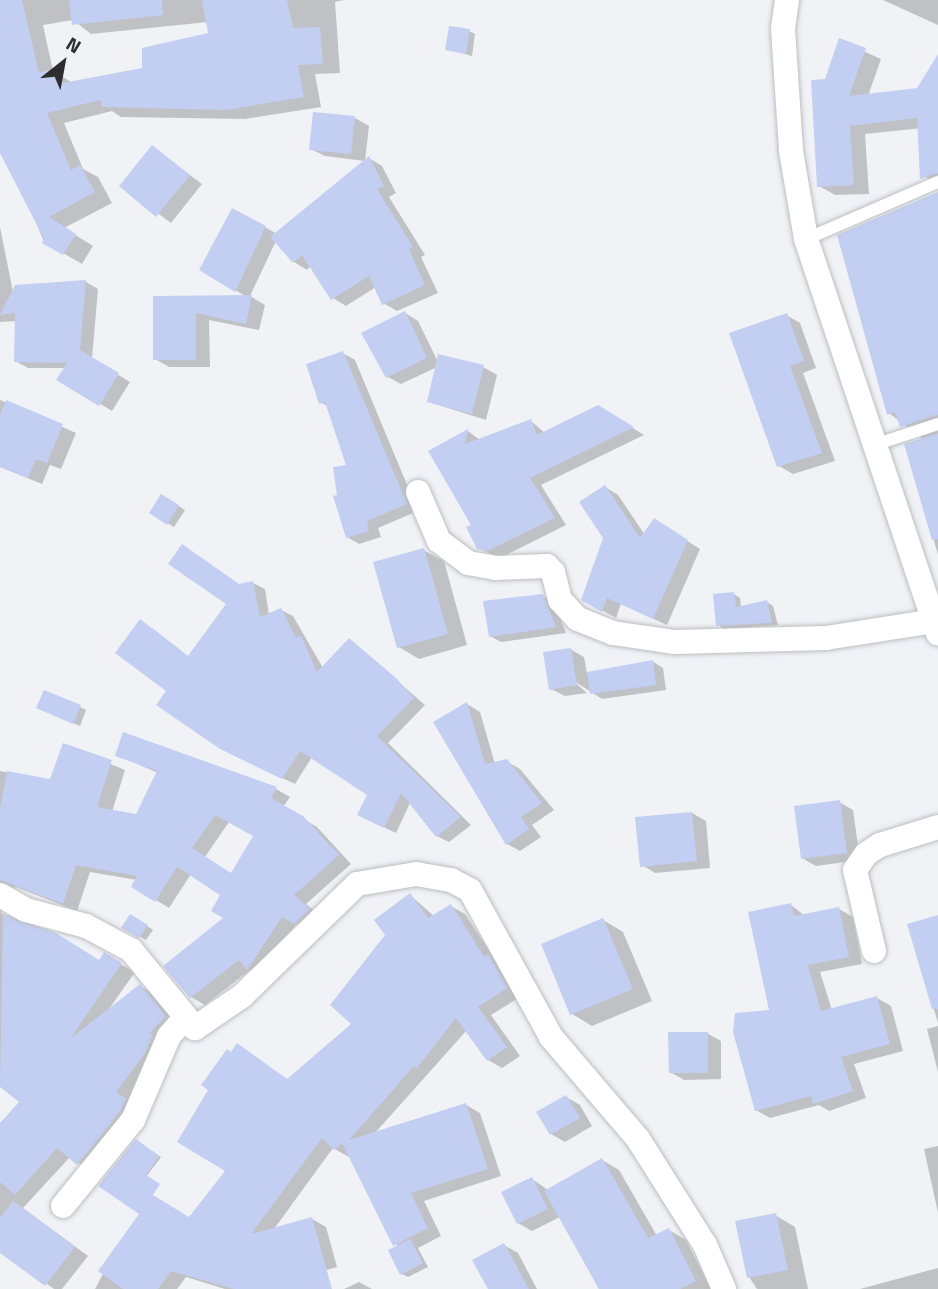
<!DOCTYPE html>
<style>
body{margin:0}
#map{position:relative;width:938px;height:1289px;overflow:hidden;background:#f1f2f6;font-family:"Titillium Web",sans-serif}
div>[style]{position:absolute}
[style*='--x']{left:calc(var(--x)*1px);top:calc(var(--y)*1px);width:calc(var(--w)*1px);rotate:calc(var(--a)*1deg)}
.shadow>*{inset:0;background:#0003}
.building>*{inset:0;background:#c2cff3}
.roads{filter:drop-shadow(0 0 2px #bdbec2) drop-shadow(0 0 2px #bdbec2)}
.lane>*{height:12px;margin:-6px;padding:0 6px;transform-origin:6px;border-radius:6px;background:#fff}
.street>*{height:24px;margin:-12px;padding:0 12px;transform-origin:12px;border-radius:12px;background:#fff}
span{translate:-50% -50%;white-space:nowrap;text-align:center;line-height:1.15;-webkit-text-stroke:7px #f1f2f6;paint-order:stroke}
.north{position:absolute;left:28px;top:28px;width:70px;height:70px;-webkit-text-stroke:5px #f1f2f6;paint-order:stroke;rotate:31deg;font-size:19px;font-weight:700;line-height:28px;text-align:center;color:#2e2e30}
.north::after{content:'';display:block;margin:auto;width:24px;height:32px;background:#2e2e30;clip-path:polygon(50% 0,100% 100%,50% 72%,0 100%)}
</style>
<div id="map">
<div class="shadow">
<i style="clip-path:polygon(evenodd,0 0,344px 0,335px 2px,340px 73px,315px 74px,321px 107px,245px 119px,121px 117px,112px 111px,64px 123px,83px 169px,98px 177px,112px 203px,64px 228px,93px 246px,82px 264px,44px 242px,0 133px,0 0,73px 20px,91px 34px,208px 22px,210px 34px,144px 69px,71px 82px,53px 71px,43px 25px,73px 20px)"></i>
<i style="clip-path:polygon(883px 0,938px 0,938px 25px)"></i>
<i style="clip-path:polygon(469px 31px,475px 34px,472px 56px,447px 49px)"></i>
<i style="clip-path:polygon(841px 41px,881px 59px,868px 96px,918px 90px,938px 57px,938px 185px,926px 177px,919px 133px,932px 127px,865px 134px,869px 194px,835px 195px,819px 186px,827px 80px)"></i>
<i style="clip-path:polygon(315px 113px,355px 118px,369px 126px,365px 161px,325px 156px,311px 149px)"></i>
<i style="clip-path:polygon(152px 147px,202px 184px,171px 223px,121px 186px)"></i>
<i style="clip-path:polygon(369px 158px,382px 166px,396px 193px,389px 197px,425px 255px,421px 257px,438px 293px,397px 311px,383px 303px,376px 287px,346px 306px,333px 298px,311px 266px,307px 270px,294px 262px,276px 241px,250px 296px,265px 305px,259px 330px,209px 320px,210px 367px,169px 367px,155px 359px,155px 297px,247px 297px,201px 270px,265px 227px,277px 234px)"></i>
<i style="clip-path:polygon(938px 194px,938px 555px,907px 445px,924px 440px,889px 413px)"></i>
<i style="clip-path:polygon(0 227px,13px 292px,16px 287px,86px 282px,98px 289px,92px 359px,130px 382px,112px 411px,59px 379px,65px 368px,28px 368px,15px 361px,16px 321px,0 322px)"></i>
<i style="clip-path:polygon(405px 313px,418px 321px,438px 362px,483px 367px,497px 375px,486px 420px,429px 402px,437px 367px,401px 384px,388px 377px)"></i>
<i style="clip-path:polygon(786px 315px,800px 323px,816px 368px,803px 373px,835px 461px,793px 474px,779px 466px)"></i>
<i style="clip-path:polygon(343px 353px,355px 360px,418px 511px,378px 528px,381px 537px,359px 544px,347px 537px,339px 496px,348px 467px,329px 407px,320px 402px)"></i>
<i style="clip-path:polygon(0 400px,76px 433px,61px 469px,50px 465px,42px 484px,0 467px)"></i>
<i style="clip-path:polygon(598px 407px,644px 435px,541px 485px,566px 525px,500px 558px,478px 548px,473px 526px,431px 452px,468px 431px,480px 440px,531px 421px,545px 433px)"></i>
<i style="clip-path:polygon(605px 487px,618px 495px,645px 535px,667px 528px,700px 549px,667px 625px,621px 604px,616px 618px,583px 600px,604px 538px)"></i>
<i style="clip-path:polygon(162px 496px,185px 510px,174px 527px,151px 513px)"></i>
<i style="clip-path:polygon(423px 550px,444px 561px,467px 645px,419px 659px,399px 647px)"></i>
<i style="clip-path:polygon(253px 583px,265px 589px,269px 615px,281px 610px,293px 616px,323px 668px,350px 640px,425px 705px,388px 743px,471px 825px,449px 842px,437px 836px,410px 803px,396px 833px,371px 821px,369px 794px,312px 757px,295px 784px,233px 755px,169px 690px,152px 628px,189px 657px,240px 585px)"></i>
<i style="clip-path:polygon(734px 594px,740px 598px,741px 608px,767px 602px,773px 606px,778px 625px,724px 629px,718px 625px)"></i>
<i style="clip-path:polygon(543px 596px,554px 602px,566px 633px,501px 642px,490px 636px)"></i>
<i style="clip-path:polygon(570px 649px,584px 657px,587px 674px,652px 661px,663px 668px,666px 690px,602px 699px,571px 679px,587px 693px,565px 696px,551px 689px)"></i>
<i style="clip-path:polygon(467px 704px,480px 712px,495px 764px,506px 761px,520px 769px,554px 810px,532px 825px,541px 837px,520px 851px,507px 844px)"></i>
<i style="clip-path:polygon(80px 707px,86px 710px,80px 726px,45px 711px)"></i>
<i style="clip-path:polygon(evenodd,125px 734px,276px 789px,290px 797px,283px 807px,317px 827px,351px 864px,306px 904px,323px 918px,309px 931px,296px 924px,262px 977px,250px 970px,205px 1005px,191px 997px,226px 918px,223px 894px,191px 874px,169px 908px,133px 886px,137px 880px,90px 872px,77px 911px,16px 887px,0 896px,1px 913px,21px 925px,100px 962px,104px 955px,135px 972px,109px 1009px,140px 986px,154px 994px,179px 1025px,92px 1172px,70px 1157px,23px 1208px,88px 1256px,62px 1289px,54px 1289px,0 1250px,0 1125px,21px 1102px,0 1085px,0 771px,51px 781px,64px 745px,125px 770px,112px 812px,137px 816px,158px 773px,117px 755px,125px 734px,229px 822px,255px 836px,232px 874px,205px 857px,229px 822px)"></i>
<i style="clip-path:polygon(839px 802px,853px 810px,860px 860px,816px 866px,802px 858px)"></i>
<i style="clip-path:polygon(692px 813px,706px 821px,710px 868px,655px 873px,642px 865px)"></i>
<i style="clip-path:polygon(411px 896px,434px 916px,451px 906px,465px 914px,520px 997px,491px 1015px,520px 1056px,502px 1068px,488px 1060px,467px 1030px,375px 1133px,466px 1105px,480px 1113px,501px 1176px,424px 1201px,441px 1236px,418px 1248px,428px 1267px,408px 1277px,402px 1274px,398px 1247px,349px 1157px,333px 1148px,274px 1229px,312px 1219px,326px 1227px,337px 1267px,259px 1289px,225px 1289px,186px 1277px,177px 1289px,95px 1289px,117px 1247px,190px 1219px,228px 1171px,231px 1054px,238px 1045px,288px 1080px,354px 1024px,387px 936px)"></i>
<i style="clip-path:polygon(791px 905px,805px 916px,839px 909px,853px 917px,862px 964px,820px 972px,832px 1010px,877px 998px,891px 1006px,903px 1051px,854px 1064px,866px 1098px,829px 1111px,819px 1105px,770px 1118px,756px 1110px)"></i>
<i style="clip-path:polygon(938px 917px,938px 1023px,909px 925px)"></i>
<i style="clip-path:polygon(137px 919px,153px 930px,146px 940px,123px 927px)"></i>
<i style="clip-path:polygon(603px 920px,623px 932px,652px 1001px,592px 1026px,572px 1014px)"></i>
<i style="clip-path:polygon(938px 1026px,938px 1072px,927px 1029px)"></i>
<i style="clip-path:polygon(707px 1033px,721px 1041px,721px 1079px,684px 1080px,670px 1072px)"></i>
<i style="clip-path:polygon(566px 1097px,580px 1105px,592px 1126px,565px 1142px,551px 1134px)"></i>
<i style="clip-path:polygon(938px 1146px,938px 1213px,924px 1149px)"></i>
<i style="clip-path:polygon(149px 1149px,161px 1157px,127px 1202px)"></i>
<i style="clip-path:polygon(602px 1160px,619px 1170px,657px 1236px,669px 1230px,686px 1240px,711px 1289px,599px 1289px,560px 1217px,532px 1231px,518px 1223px,532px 1179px,548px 1190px)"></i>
<i style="clip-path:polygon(775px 1215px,795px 1227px,808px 1289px,757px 1289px,749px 1277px)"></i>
<i style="clip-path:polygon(504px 1245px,518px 1253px,537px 1289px,490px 1289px)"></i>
<i style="clip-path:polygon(938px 1268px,938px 1289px,860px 1289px)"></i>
<i style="clip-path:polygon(359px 1282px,372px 1289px,344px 1289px)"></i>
</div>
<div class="building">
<i style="clip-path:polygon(0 0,22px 0,39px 73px,53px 69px,57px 84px,142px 68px,142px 48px,208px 33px,202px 0,287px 0,293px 28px,320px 27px,323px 64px,298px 65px,304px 97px,226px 110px,102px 107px,100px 100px,47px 113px,71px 170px,80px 165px,95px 192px,49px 217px,76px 234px,63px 255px,42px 243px,44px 239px,0 153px)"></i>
<i style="clip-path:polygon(69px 0,162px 0,163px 15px,72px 25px)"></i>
<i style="clip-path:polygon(449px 26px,470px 29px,466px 54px,445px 50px)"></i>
<i style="clip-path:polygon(839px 38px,866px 48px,849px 96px,917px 88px,938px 54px,938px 173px,920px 179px,917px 118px,850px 126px,854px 185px,817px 187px,811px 80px,825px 79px)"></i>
<i style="clip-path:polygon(313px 112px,355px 116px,351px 154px,309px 150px)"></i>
<i style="clip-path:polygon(152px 145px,190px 175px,156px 217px,119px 186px)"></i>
<i style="clip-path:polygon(369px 156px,384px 186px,377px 189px,413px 247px,409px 249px,425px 285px,382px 305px,369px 276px,331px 300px,302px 255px,293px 263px,270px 237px)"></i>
<i style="clip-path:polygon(938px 192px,938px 415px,900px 427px,895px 412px,887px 415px,837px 235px)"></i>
<i style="clip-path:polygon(232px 208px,266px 226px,235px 292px,199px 270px)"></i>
<i style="clip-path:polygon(86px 280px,80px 350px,119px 373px,99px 406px,56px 380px,67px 363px,14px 362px,15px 313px,0 315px,15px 285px)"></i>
<i style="clip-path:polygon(252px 295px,246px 324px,196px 313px,196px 360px,153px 360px,153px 296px)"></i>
<i style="clip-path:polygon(405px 311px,427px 358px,386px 378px,361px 333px)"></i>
<i style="clip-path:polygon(787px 313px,804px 361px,790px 366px,822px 453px,777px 467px,729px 333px)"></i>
<i style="clip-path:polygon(343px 351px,407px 504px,367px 521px,369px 531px,346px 538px,333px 496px,337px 495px,333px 467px,346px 465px,325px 402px,319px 404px,306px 364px)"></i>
<i style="clip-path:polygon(438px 354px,484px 365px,472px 414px,427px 402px)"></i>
<i style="clip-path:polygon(6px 400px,63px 424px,47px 463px,36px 459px,28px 478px,0 467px,0 415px)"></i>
<i style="clip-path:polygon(598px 405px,634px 427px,530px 478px,555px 518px,487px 551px,477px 549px,466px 527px,471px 525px,428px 451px,468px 429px,465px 444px,531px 419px,537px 435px)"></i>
<i style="clip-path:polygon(938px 433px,938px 539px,932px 540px,904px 444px)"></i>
<i style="clip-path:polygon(605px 485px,640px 538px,654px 518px,688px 540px,653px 619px,607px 598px,602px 612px,581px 600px,603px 538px,579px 502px)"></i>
<i style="clip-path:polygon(161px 494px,179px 505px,167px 525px,149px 513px)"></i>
<i style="clip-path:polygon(182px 544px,239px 584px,253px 581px,260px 617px,281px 608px,296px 638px,301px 636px,317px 672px,349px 638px,396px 678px,414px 698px,377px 736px,461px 817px,436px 837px,401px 793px,384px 828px,357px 815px,367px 795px,300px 751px,282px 779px,220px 749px,156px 705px,166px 691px,115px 653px,140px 619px,188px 656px,226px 604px,168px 564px)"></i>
<i style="clip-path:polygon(424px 548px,448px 634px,397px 648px,373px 562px)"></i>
<i style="clip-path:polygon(734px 592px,736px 607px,767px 600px,772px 623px,716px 626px,713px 594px)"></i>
<i style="clip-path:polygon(543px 594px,556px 627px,489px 637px,483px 601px)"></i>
<i style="clip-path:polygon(571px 648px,577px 685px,549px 690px,543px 652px)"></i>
<i style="clip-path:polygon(653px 660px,656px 685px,590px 694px,587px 672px)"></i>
<i style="clip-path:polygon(44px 690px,81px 705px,73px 724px,36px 708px)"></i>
<i style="clip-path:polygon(467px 702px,485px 764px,507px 759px,542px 803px,521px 817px,529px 829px,506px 845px,433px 722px)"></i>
<i style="clip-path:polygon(evenodd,123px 732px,277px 787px,271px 798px,303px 816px,339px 855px,294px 895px,310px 909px,294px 924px,282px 917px,247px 970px,239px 960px,190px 998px,163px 966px,223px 918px,211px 911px,220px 895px,177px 867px,155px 902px,131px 887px,137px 876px,76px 865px,63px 904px,0 880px,0 808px,7px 771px,50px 779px,63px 743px,112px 760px,97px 807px,136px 814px,157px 771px,115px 756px,123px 732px,215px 815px,253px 836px,231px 873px,192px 848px,215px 815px)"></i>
<i style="clip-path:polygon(840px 800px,847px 853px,801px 859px,794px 806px)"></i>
<i style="clip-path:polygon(692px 812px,697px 861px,640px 867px,635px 817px)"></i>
<i style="clip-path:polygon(410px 893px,428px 918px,451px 904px,484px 957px,488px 954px,507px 988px,478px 1007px,507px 1047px,487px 1061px,456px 1018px,416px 1069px,414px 1066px,349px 1140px,466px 1103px,488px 1169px,411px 1193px,428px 1228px,393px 1246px,342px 1143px,334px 1150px,322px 1138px,251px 1234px,312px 1217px,332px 1289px,234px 1289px,171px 1271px,158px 1289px,123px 1289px,98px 1271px,139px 1214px,98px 1186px,136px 1139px,159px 1156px,146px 1175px,160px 1184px,153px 1195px,189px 1217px,225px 1171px,177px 1142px,208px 1090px,201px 1085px,227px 1049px,231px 1052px,237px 1043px,287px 1079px,351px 1024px,330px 1005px,385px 935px,374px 920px)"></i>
<i style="clip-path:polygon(791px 903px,794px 916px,839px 907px,849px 957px,808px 965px,821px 1011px,877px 996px,890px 1044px,841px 1057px,853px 1091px,813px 1104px,811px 1096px,755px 1111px,733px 1032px,735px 1013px,769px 1010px,748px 912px)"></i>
<i style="clip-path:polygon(3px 914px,56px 933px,99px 960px,104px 952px,122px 963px,70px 1039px,140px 984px,166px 1016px,150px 1033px,153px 1035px,145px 1053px,116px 1092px,126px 1099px,120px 1112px,77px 1165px,57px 1148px,15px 1195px,0 1182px,0 1123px,19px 1102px,0 1087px)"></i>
<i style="clip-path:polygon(130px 914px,148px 925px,139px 938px,121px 928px)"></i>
<i style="clip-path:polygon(938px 915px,938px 1009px,932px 1009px,907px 924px)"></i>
<i style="clip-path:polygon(603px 918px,633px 989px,570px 1015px,541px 944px)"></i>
<i style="clip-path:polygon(668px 1032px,708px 1032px,708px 1073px,669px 1073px)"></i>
<i style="clip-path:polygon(566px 1095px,580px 1118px,550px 1135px,536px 1112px)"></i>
<i style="clip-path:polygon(602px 1158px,648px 1238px,669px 1228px,696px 1281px,680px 1289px,599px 1289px,544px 1191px)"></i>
<i style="clip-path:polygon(532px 1177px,548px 1209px,517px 1224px,501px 1192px)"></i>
<i style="clip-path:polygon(13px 1201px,75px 1247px,45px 1286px,0 1253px,0 1218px)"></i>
<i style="clip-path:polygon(776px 1213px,788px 1270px,747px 1278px,735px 1221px)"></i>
<i style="clip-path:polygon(410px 1239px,423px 1263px,400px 1275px,388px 1250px)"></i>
<i style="clip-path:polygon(504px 1243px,529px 1289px,488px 1289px,472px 1260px)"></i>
</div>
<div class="roads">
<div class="lane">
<i style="--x:806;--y:239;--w:144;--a:-23.4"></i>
<i style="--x:874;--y:445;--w:67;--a:-18.2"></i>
</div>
<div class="street">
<i style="--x:787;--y:0;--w:29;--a:98"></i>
<i style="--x:783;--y:29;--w:122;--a:86.2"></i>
<i style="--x:791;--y:151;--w:89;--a:80.3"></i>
<i style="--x:806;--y:239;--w:416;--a:71.5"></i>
<i style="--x:418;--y:492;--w:53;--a:66.8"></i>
<i style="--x:439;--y:541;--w:36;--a:37"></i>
<i style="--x:468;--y:563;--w:27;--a:10"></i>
<i style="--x:495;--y:568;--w:52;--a:-2.2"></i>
<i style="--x:547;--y:566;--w:8;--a:45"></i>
<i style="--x:553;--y:572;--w:29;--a:76"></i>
<i style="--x:560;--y:600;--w:26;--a:47"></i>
<i style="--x:578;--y:619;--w:38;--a:22"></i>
<i style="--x:613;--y:633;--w:63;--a:8.3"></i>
<i style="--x:675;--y:642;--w:151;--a:-1.5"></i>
<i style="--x:826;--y:638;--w:109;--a:-8.9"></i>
<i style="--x:0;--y:895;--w:30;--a:30"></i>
<i style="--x:26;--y:910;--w:62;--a:14.9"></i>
<i style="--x:86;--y:926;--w:51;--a:28.1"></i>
<i style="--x:131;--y:950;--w:101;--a:50.6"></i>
<i style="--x:874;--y:951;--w:83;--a:-103.2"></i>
<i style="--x:855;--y:870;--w:19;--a:-55"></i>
<i style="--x:866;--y:854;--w:17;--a:-33"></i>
<i style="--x:880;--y:845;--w:61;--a:-17.2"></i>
<i style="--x:63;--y:1206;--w:111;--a:-50.9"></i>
<i style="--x:133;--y:1120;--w:91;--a:-66.8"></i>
<i style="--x:169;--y:1036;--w:20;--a:-49"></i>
<i style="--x:182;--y:1021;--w:15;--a:28"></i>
<i style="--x:195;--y:1028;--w:57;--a:-34.2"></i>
<i style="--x:242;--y:996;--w:161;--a:-44.2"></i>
<i style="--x:357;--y:884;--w:60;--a:-9.6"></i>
<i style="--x:416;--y:874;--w:36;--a:10"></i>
<i style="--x:451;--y:880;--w:21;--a:28"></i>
<i style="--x:470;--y:890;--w:168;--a:61.1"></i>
<i style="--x:551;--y:1037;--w:134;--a:49.5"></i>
<i style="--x:638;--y:1139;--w:125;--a:57.7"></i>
<i style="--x:705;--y:1245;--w:48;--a:66.6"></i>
</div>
</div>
<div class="north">N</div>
</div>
